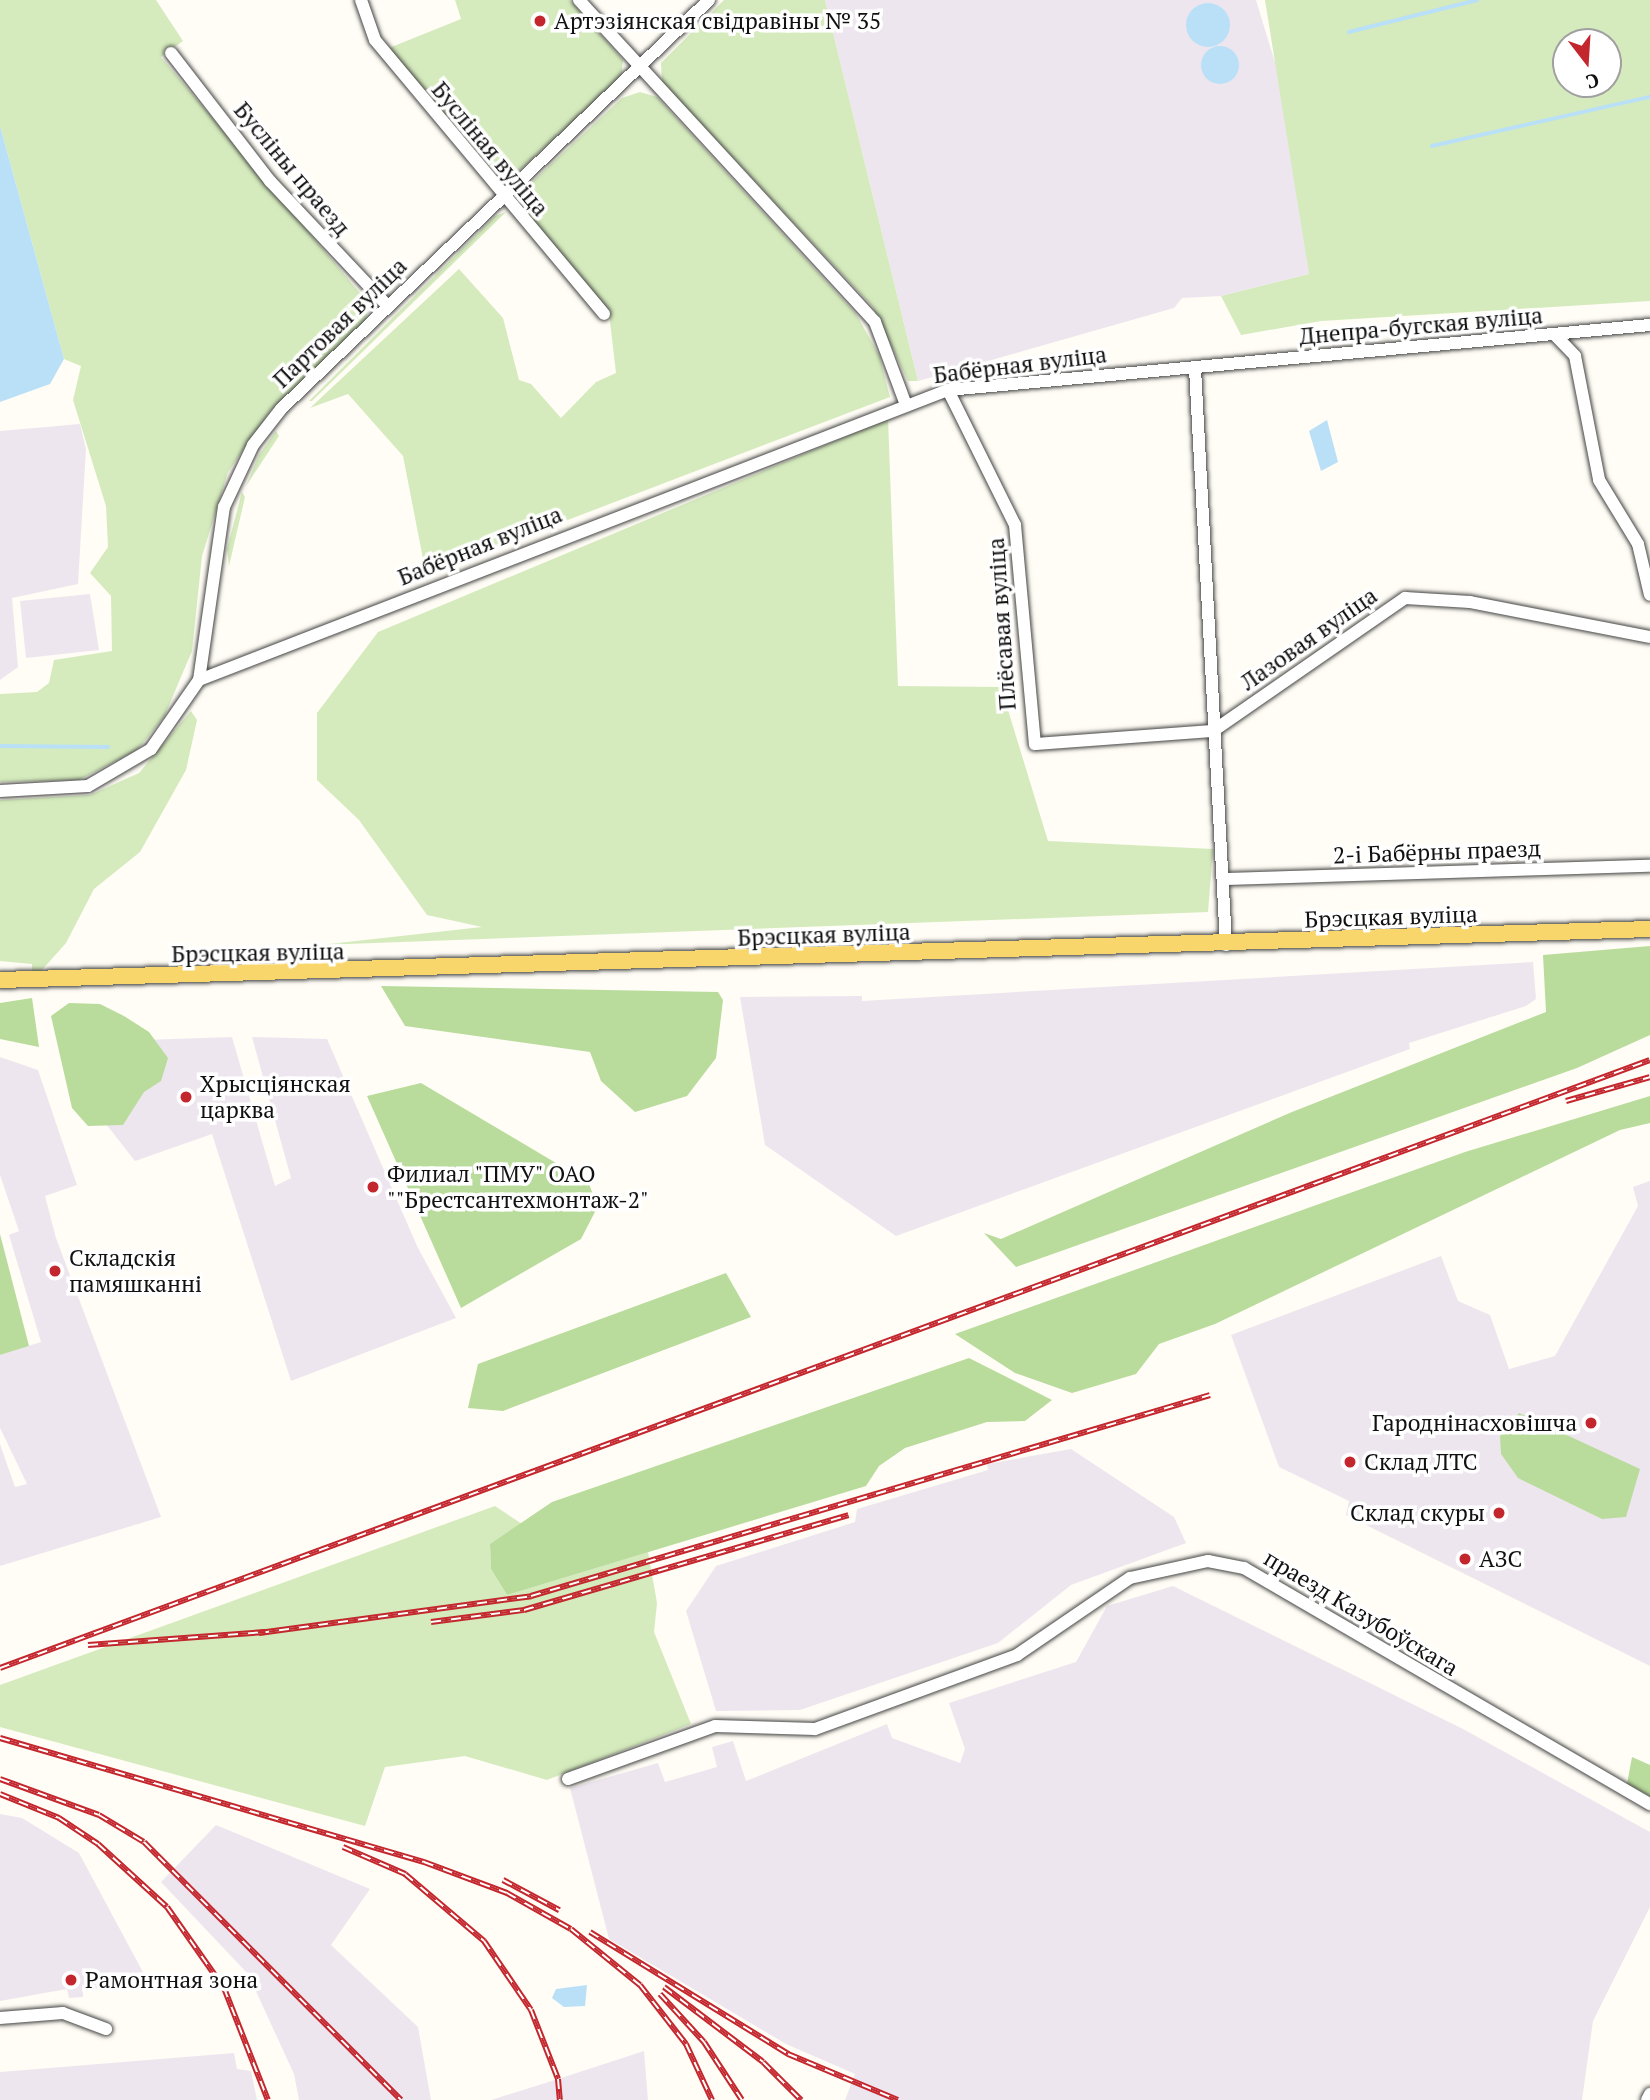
<!DOCTYPE html>
<meta charset="utf-8">
<style>
body{margin:0}
#map{position:relative;width:1650px;height:2100px;overflow:hidden;background:#fffdf5;font-family:"PT Serif",serif}
div>[style]{position:absolute}
[style*='--x']{left:calc(var(--x)*1px);top:calc(var(--y)*1px);width:calc(var(--w)*1px);rotate:calc(var(--a)*1deg)}
.industrial>*{inset:0;background:#eee6ef}
.green>*{inset:0;background:#d5ebbd}
.forest>*{inset:0;background:#b9dc9c}
.water>*{inset:0;background:#b9e0f7}
.round{border-radius:50%}
.stream>*{height:3.5px;margin:-1.75px;padding:0 1.75px;transform-origin:1.75px;border-radius:1.75px;background:#b9e0f7}
.roads{filter:drop-shadow(0 0 2px #444) drop-shadow(0 0 2px #444)}
.minor>*{height:12px;margin:-6px;padding:0 6px;transform-origin:6px;border-radius:6px;background:#fff}
.major>*{height:16px;margin:-8px;padding:0 8px;transform-origin:8px;border-radius:8px;background:#f9d66b}
.rail>*{height:6px;margin-top:-3px;transform-origin:0;background:repeating-linear-gradient(90deg,#fff 0 10px,#c4262e 0 20px);box-sizing:border-box;border-block:2px solid #c4262e}
.dots>*{width:19px;height:19px;translate:-50% -50%;box-sizing:border-box;border:4px solid #fff;border-radius:50%}
span{translate:-50% -50%;white-space:nowrap;text-align:center;line-height:1.15;-webkit-text-stroke:7px #fff;paint-order:stroke}
.poi-label{font-size:23px;color:#111}
.left{translate:0 -50%;text-align:left}
.right{translate:-100% -50%;text-align:right}
.street-label{font-size:23px;color:#111}
.north{position:absolute;left:1552px;top:28px;width:70px;height:70px;box-sizing:border-box;background:#fff;border:2px solid #a0a0a0;border-radius:50%;rotate:163deg;font-size:19px;font-weight:700;line-height:28px;text-align:center;color:#111}
.north::after{content:'';display:block;margin:auto;width:24px;height:32px;background:#c4262e;clip-path:polygon(50% 0,100% 100%,50% 72%,0 100%)}
</style>
<div id="map">
<div class="industrial">
<i style="clip-path:polygon(825px 0,1256px 0,1284px 92px,1309px 274px,1221px 296px,1182px 298px,1174px 308px,918px 381px)"></i>
<i style="clip-path:polygon(80px 424px,86px 449px,78px 584px,12px 598px,18px 667px,0 680px,0 431px)"></i>
<i style="clip-path:polygon(90px 594px,99px 650px,26px 658px,20px 601px)"></i>
<i style="clip-path:polygon(1533px 962px,1536px 999px,1526px 1006px,1409px 1043px,1410px 1049px,896px 1236px,765px 1145px,740px 997px,862px 996px,862px 1001px)"></i>
<i style="clip-path:polygon(232px 1037px,275px 1186px,291px 1178px,252px 1037px,327px 1039px,417px 1246px,456px 1318px,291px 1381px,212px 1134px,135px 1161px,95px 1110px,83px 1042px)"></i>
<i style="clip-path:polygon(0 1057px,38px 1070px,77px 1185px,45px 1196px,56px 1238px,161px 1517px,0 1566px,0 1444px,15px 1487px,27px 1484px,0 1428px,0 1355px,41px 1342px,9px 1235px,19px 1231px,0 1175px)"></i>
<i style="clip-path:polygon(1650px 1181px,1650px 1666px,1346px 1515px,1349px 1501px,1279px 1467px,1231px 1335px,1441px 1256px,1458px 1301px,1490px 1315px,1509px 1369px,1555px 1356px,1638px 1206px,1633px 1187px)"></i>
<i style="clip-path:polygon(1071px 1449px,1174px 1517px,1186px 1543px,1071px 1585px,998px 1643px,800px 1710px,716px 1711px,686px 1611px,716px 1566px,855px 1522px,857px 1509px,988px 1470px,987px 1464px)"></i>
<i style="clip-path:polygon(1173px 1586px,1463px 1729px,1650px 1832px,1650px 1907px,1593px 2021px,1582px 2100px,845px 2100px,855px 2074px,786px 2044px,609px 1939px,570px 1788px,658px 1763px,665px 1782px,717px 1767px,712px 1747px,733px 1741px,746px 1781px,887px 1724px,892px 1738px,960px 1763px,965px 1749px,949px 1703px,1076px 1662px,1107px 1606px)"></i>
<i style="clip-path:polygon(0 1814px,22px 1818px,79px 1853px,145px 1976px,137px 1983px,83px 1990px,83px 1997px,69px 1998px,67px 1989px,0 2001px)"></i>
<i style="clip-path:polygon(216px 1825px,370px 1889px,331px 1945px,418px 2027px,431px 2100px,299px 2100px,294px 2074px,248px 1974px,161px 1882px)"></i>
<i style="clip-path:polygon(644px 2051px,648px 2100px,491px 2100px,558px 2079px)"></i>
<i style="clip-path:polygon(234px 2053px,237px 2069px,251px 2071px,257px 2100px,0 2100px,0 2072px)"></i>
</div>
<div class="green">
<i style="clip-path:polygon(0 0,156px 0,183px 41px,161px 57px,370px 305px,364px 323px,271px 410px,228px 472px,202px 556px,192px 651px,164px 717px,137px 750px,79px 780px,0 782px,0 694px,37px 692px,49px 683px,54px 660px,112px 651px,111px 596px,90px 573px,108px 547px,106px 506px,73px 400px,81px 366px,64px 359px,0 126px)"></i>
<i style="clip-path:polygon(455px 0,570px 0,623px 60px,621px 78px,504px 184px,389px 48px,461px 19px)"></i>
<i style="clip-path:polygon(724px 0,825px 0,918px 381px,908px 381px,873px 307px,662px 82px,661px 63px)"></i>
<i style="clip-path:polygon(evenodd,1265px 0,1650px 0,1650px 301px,1321px 321px,1241px 335px,1221px 296px,1309px 274px,1265px 0,1608px 42px,1608px 84px,1566px 84px,1566px 42px,1608px 42px)"></i>
<i style="clip-path:polygon(640px 92px,657px 97px,856px 314px,879px 355px,890px 397px,426px 574px,403px 456px,348px 394px,310px 408px,459px 269px,503px 318px,519px 380px,531px 384px,561px 418px,596px 382px,616px 373px,609px 313px,519px 208px,527px 199px,520px 193px,622px 98px)"></i>
<i style="clip-path:polygon(506px 212px,312px 401px,309px 401px,495px 216px)"></i>
<i style="clip-path:polygon(888px 419px,898px 686px,1001px 687px,1048px 841px,1213px 849px,1208px 912px,320px 945px,482px 927px,427px 915px,359px 820px,317px 780px,317px 713px,378px 632px)"></i>
<i style="clip-path:polygon(276px 431px,279px 436px,246px 486px,259px 455px)"></i>
<i style="clip-path:polygon(242px 492px,245px 497px,229px 566px,227px 549px)"></i>
<i style="clip-path:polygon(191px 711px,197px 720px,186px 770px,140px 852px,94px 889px,66px 943px,41px 971px,32px 971px,32px 964px,0 961px,0 800px,90px 795px,139px 773px)"></i>
<i style="clip-path:polygon(495px 1506px,522px 1524px,490px 1544px,491px 1569px,507px 1595px,648px 1552px,657px 1603px,654px 1632px,691px 1724px,547px 1780px,465px 1756px,385px 1767px,365px 1826px,0 1727px,0 1685px)"></i>
</div>
<div class="forest">
<i style="clip-path:polygon(1650px 946px,1650px 1035px,1577px 1068px,1016px 1267px,984px 1233px,1001px 1239px,1292px 1112px,1546px 1012px,1543px 955px)"></i>
<i style="clip-path:polygon(381px 986px,718px 992px,723px 1000px,716px 1058px,687px 1096px,635px 1112px,601px 1081px,590px 1052px,405px 1026px)"></i>
<i style="clip-path:polygon(32px 998px,39px 1047px,0 1039px,0 1003px)"></i>
<i style="clip-path:polygon(69px 1003px,100px 1004px,124px 1016px,149px 1032px,168px 1058px,161px 1081px,144px 1092px,123px 1125px,88px 1126px,72px 1108px,51px 1016px)"></i>
<i style="clip-path:polygon(421px 1083px,588px 1182px,598px 1206px,581px 1239px,461px 1308px,367px 1096px)"></i>
<i style="clip-path:polygon(1650px 1096px,1650px 1123px,1620px 1130px,1215px 1324px,1159px 1344px,1136px 1374px,1072px 1393px,1015px 1373px,955px 1334px,1465px 1152px)"></i>
<i style="clip-path:polygon(0 1234px,29px 1346px,0 1355px)"></i>
<i style="clip-path:polygon(726px 1273px,751px 1317px,503px 1411px,468px 1408px,478px 1364px)"></i>
<i style="clip-path:polygon(969px 1358px,1052px 1400px,1025px 1421px,987px 1422px,905px 1448px,879px 1466px,866px 1486px,507px 1595px,491px 1569px,490px 1544px,552px 1502px)"></i>
<i style="clip-path:polygon(1519px 1413px,1640px 1469px,1626px 1517px,1602px 1519px,1518px 1478px,1501px 1454px,1500px 1436px)"></i>
<i style="clip-path:polygon(1632px 1757px,1650px 1765px,1650px 1796px,1627px 1784px)"></i>
</div>
<div class="water">
<i class="round" style="left:1186px;top:3px;width:44px;height:44px"></i>
<i class="round" style="left:1201px;top:46px;width:38px;height:38px"></i>
<i style="clip-path:polygon(0 126px,64px 359px,50px 384px,0 402px)"></i>
<i style="clip-path:polygon(1327px 420px,1338px 462px,1321px 471px,1309px 431px)"></i>
<i style="clip-path:polygon(587px 1985px,585px 2006px,564px 2007px,552px 1998px,556px 1989px)"></i>
</div>
<div class="stream">
<i style="--x:1349;--y:32;--w:132;--a:-14"></i>
<i style="--x:1432;--y:146;--w:223;--a:-12.7"></i>
<i style="--x:0;--y:746;--w:108;--a:0.5"></i>
</div>
<div class="roads">
<div class="minor">
<i style="--x:361;--y:0;--w:42;--a:70.7"></i>
<i style="--x:375;--y:40;--w:357;--a:50.1"></i>
<i style="--x:579;--y:0;--w:437;--a:47.4"></i>
<i style="--x:875;--y:322;--w:89;--a:69.5"></i>
<i style="--x:171;--y:53;--w:162;--a:52.3"></i>
<i style="--x:270;--y:181;--w:172;--a:46.7"></i>
<i style="--x:1555;--y:335;--w:29;--a:46"></i>
<i style="--x:1575;--y:356;--w:126;--a:79"></i>
<i style="--x:1599;--y:480;--w:75;--a:58.6"></i>
<i style="--x:1638;--y:544;--w:52;--a:76.8"></i>
<i style="--x:1195;--y:368;--w:578;--a:86.92"></i>
<i style="--x:948;--y:390;--w:151;--a:63.6"></i>
<i style="--x:1015;--y:525;--w:220;--a:84.8"></i>
<i style="--x:1035;--y:744;--w:178;--a:-4.2"></i>
<i style="--x:1213;--y:731;--w:234;--a:-34.7"></i>
<i style="--x:1405;--y:598;--w:65;--a:3.5"></i>
<i style="--x:1470;--y:602;--w:183;--a:11"></i>
<i style="--x:199;--y:680;--w:803;--a:-21.17"></i>
<i style="--x:948;--y:390;--w:705;--a:-5.29"></i>
<i style="--x:0;--y:791;--w:88;--a:-3.3"></i>
<i style="--x:88;--y:786;--w:73;--a:-30.4"></i>
<i style="--x:151;--y:749;--w:84;--a:-55.2"></i>
<i style="--x:199;--y:680;--w:175;--a:-81.8"></i>
<i style="--x:224;--y:507;--w:68;--a:-64.9"></i>
<i style="--x:253;--y:445;--w:46;--a:-52.1"></i>
<i style="--x:281;--y:409;--w:592;--a:-43.7"></i>
<i style="--x:1225;--y:879;--w:425;--a:-1.8"></i>
<i style="--x:568;--y:1779;--w:156;--a:-19.8"></i>
<i style="--x:715;--y:1726;--w:100;--a:1.7"></i>
<i style="--x:815;--y:1729;--w:215;--a:-20.1"></i>
<i style="--x:1017;--y:1655;--w:137;--a:-34.3"></i>
<i style="--x:1130;--y:1578;--w:80;--a:-12.3"></i>
<i style="--x:1208;--y:1561;--w:37;--a:11"></i>
<i style="--x:1244;--y:1568;--w:470;--a:30.2"></i>
<i style="--x:0;--y:2018;--w:63;--a:-4.5"></i>
<i style="--x:63;--y:2013;--w:46;--a:20.4"></i>
<i style="--x:1647;--y:2100;--w:7;--a:-63"></i>
</div>
<div class="major">
<i style="--x:0;--y:980;--w:1651;--a:-1.77"></i>
</div>
</div>
<div class="rail">
<i style="--x:1566;--y:1101;--w:87;--a:-15.9"></i>
<i style="--x:431;--y:1622;--w:94;--a:-7.4"></i>
<i style="--x:524;--y:1610;--w:338;--a:-16.3"></i>
<i style="--x:259;--y:1633;--w:275;--a:-7.7"></i>
<i style="--x:531;--y:1596;--w:708;--a:-16.49"></i>
<i style="--x:88;--y:1645;--w:178;--a:-4.2"></i>
<i style="--x:0;--y:1668;--w:1758;--a:-20.23"></i>
<i style="--x:0;--y:1738;--w:442;--a:16.3"></i>
<i style="--x:424;--y:1862;--w:89;--a:20.5"></i>
<i style="--x:507;--y:1893;--w:73;--a:29.4"></i>
<i style="--x:571;--y:1929;--w:89;--a:39.1"></i>
<i style="--x:640;--y:1985;--w:75;--a:52.1"></i>
<i style="--x:686;--y:2044;--w:62;--a:65.1"></i>
<i style="--x:0;--y:1779;--w:105;--a:20"></i>
<i style="--x:99;--y:1815;--w:52;--a:31"></i>
<i style="--x:144;--y:1842;--w:364;--a:45.1"></i>
<i style="--x:0;--y:1794;--w:64;--a:22.1"></i>
<i style="--x:59;--y:1818;--w:47;--a:33.7"></i>
<i style="--x:98;--y:1844;--w:93;--a:42.4"></i>
<i style="--x:167;--y:1907;--w:99;--a:54.9"></i>
<i style="--x:224;--y:1988;--w:120;--a:68.6"></i>
<i style="--x:343;--y:1847;--w:68;--a:23.5"></i>
<i style="--x:405;--y:1874;--w:104;--a:40.3"></i>
<i style="--x:484;--y:1941;--w:83;--a:55.7"></i>
<i style="--x:531;--y:2010;--w:74;--a:68.6"></i>
<i style="--x:558;--y:2079;--w:21;--a:85"></i>
<i style="--x:503;--y:1880;--w:64;--a:28.2"></i>
<i style="--x:590;--y:1932;--w:233;--a:31.6"></i>
<i style="--x:788;--y:2054;--w:119;--a:22.7"></i>
<i style="--x:664;--y:1987;--w:124;--a:37.1"></i>
<i style="--x:763;--y:2062;--w:54;--a:45"></i>
<i style="--x:660;--y:1994;--w:65;--a:47.5"></i>
<i style="--x:704;--y:2042;--w:69;--a:56.8"></i>
</div>
<div class="dots">
<i style="left:540px;top:21px;background:#c4262e"></i>
<i style="left:186px;top:1097px;background:#c4262e"></i>
<i style="left:373px;top:1187px;background:#c4262e"></i>
<i style="left:55px;top:1271px;background:#c4262e"></i>
<i style="left:1591px;top:1423px;background:#c4262e"></i>
<i style="left:1350px;top:1462px;background:#c4262e"></i>
<i style="left:1499px;top:1513px;background:#c4262e"></i>
<i style="left:1465px;top:1559px;background:#c4262e"></i>
<i style="left:71px;top:1980px;background:#c4262e"></i>
</div>
<div class="poi-label">
<span class="left" style="left:554px;top:21px">Артэзіянская свідравіны № 35</span>
<span class="left" style="left:200px;top:1097px">Хрысціянская<br>царква</span>
<span class="left" style="left:387px;top:1187px">Филиал "ПМУ" ОАО<br>""Брестсантехмонтаж-2"</span>
<span class="left" style="left:69px;top:1271px">Складскія<br>памяшканні</span>
<span class="right" style="left:1577px;top:1423px">Гароднінасховішча</span>
<span class="left" style="left:1364px;top:1462px">Склад ЛТС</span>
<span class="right" style="left:1485px;top:1513px">Склад скуры</span>
<span class="left" style="left:1479px;top:1559px">АЗС</span>
<span class="left" style="left:85px;top:1980px">Рамонтная зона</span>
</div>
<div class="street-label">
<span style="left:490px;top:149px;rotate:50deg">Бусліная вуліца</span>
<span style="left:292px;top:169px;rotate:50deg">Бусліны праезд</span>
<span style="left:340px;top:323px;rotate:-44deg">Партовая вуліца</span>
<span style="left:1421px;top:326px;rotate:-5deg">Днепра-бугская вуліца</span>
<span style="left:1020px;top:365px;rotate:-7deg">Бабёрная вуліца</span>
<span style="left:480px;top:546px;rotate:-22deg">Бабёрная вуліца</span>
<span style="left:1002px;top:624px;rotate:-94deg">Плёсавая вуліца</span>
<span style="left:1309px;top:639px;rotate:-35deg">Лазовая вуліца</span>
<span style="left:1437px;top:852px;rotate:-2deg">2-і Бабёрны праезд</span>
<span style="left:1391px;top:917px;rotate:-2deg">Брэсцкая вуліца</span>
<span style="left:824px;top:935px;rotate:-2deg">Брэсцкая вуліца</span>
<span style="left:258px;top:953px;rotate:-1deg">Брэсцкая вуліца</span>
<span style="left:1361px;top:1613px;rotate:31deg">праезд Казубоўскага</span>
</div>
<div class="north">С</div>
</div>
